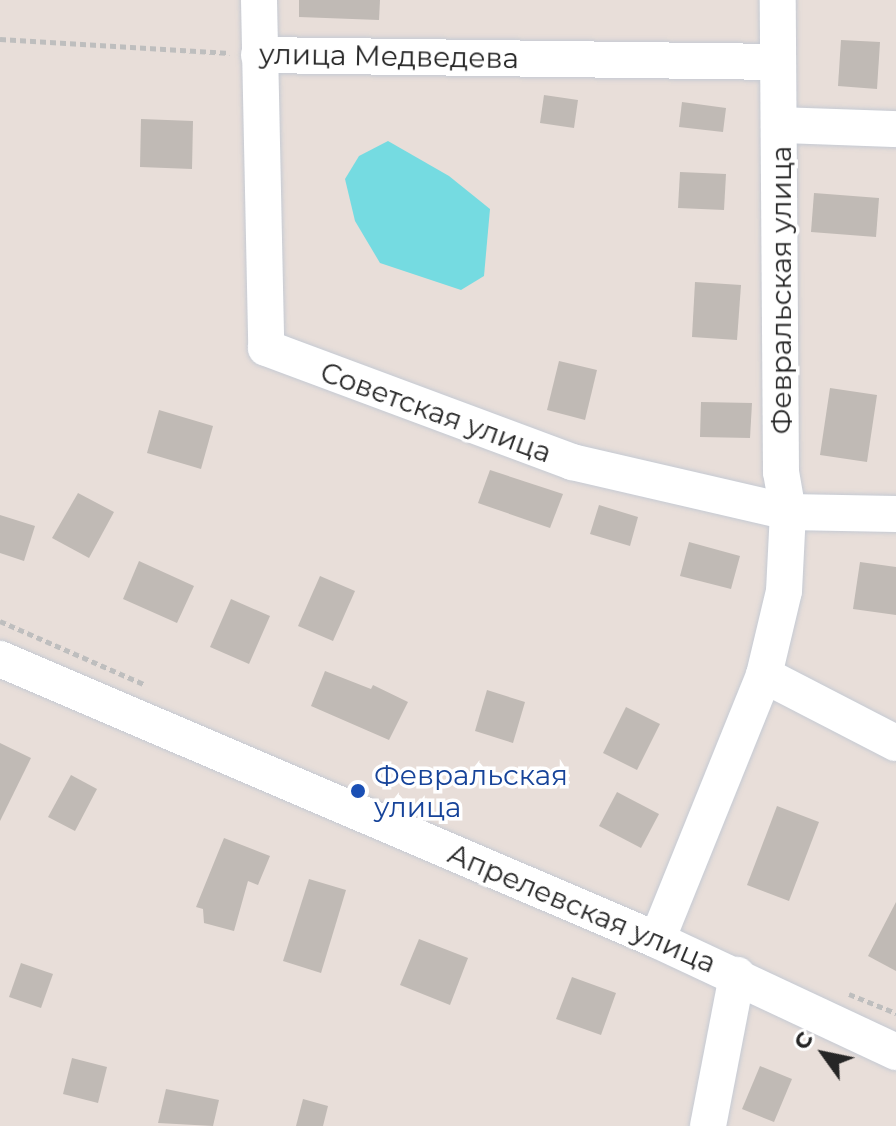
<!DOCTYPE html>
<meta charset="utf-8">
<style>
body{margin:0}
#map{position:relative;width:896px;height:1126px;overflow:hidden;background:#e8ded9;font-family:Montserrat,sans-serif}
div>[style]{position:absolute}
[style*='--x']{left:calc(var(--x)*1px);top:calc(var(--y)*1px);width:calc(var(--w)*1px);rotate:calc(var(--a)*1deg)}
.water>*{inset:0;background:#75dbe1}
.building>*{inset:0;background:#c0bab5}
.path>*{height:5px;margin-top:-2.5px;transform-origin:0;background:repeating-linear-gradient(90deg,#bebebe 0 6px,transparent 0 10px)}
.roads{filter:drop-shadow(0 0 2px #c5cad3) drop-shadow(0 0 2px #c5cad3)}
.minor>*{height:36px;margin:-18px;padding:0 18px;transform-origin:18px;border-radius:18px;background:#fff}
.dots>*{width:22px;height:22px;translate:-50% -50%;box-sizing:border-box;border:4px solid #fff;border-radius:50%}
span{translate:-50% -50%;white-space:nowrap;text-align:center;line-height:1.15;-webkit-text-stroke:7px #fff;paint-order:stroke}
.street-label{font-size:28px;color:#262626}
.transit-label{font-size:28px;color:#164399}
.left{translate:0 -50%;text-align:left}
.north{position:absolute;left:784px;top:1014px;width:80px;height:80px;-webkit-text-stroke:6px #fff;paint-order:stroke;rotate:303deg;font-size:22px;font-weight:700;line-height:32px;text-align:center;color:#262626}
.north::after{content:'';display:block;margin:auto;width:28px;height:36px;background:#262626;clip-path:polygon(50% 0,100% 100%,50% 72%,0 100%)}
</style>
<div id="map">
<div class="water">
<i style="clip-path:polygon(388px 141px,449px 176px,490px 209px,484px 276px,461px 290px,380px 263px,355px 221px,345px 179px,359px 156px)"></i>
</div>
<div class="building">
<i style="clip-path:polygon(299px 0,380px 0,379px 20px,299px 17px)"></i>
<i style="clip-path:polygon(841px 40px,880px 42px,877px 89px,838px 86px)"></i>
<i style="clip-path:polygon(544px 95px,578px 100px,574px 128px,540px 123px)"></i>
<i style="clip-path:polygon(682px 102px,726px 108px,723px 132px,679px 127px)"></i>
<i style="clip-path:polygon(141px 119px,193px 121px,192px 169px,140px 167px)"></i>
<i style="clip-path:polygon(680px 172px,726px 174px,724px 210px,678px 208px)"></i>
<i style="clip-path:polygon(814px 193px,879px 198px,876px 237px,811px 232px)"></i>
<i style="clip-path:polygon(695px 282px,741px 285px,737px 340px,692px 337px)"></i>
<i style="clip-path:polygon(559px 361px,597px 370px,585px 420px,547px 410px)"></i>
<i style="clip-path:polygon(830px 388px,877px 395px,867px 462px,820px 455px)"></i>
<i style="clip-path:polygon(701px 402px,752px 403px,750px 438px,700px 437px)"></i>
<i style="clip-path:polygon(159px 410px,213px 426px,201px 469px,147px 453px)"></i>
<i style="clip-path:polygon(490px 470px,563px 494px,550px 528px,478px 503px)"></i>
<i style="clip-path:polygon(78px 493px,114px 512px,89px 558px,52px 538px)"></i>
<i style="clip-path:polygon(599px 505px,638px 517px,630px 546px,590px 534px)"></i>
<i style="clip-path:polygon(0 515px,35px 526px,24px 561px,0 553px)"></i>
<i style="clip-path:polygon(689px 542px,740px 556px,731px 589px,680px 576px)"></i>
<i style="clip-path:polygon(139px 561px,194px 586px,177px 623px,123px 599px)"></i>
<i style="clip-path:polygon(860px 562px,896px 567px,896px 615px,853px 609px)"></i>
<i style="clip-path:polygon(320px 576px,355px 591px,333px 641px,298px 626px)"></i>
<i style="clip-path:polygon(231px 599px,270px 616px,249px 664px,210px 647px)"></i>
<i style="clip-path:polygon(325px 671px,371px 689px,373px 685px,408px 702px,389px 740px,311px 706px)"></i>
<i style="clip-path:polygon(487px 690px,525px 702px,513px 743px,475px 731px)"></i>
<i style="clip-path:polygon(626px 707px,660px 724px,637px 770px,603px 753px)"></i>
<i style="clip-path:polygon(0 743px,31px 758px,0 821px)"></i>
<i style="clip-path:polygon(71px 775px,97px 789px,75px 831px,48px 817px)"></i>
<i style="clip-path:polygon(617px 792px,659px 814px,641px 848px,599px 826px)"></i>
<i style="clip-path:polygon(777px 806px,819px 822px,789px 901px,747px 885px)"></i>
<i style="clip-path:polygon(224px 838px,270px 856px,258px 885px,248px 881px,234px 931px,204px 923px,203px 909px,196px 907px)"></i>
<i style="clip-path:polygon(309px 879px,346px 890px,321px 973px,283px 961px)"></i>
<i style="clip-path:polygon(896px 902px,896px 971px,868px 956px)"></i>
<i style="clip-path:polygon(419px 939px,468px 958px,450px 1005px,400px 985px)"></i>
<i style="clip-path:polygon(21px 963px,53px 974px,41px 1008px,9px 997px)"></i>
<i style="clip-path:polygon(572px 977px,616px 993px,601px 1035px,556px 1019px)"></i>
<i style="clip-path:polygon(72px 1058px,107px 1067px,98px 1103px,63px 1094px)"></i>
<i style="clip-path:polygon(760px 1066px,792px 1079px,774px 1122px,742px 1109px)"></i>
<i style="clip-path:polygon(166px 1089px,219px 1100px,213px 1126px,158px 1123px)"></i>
<i style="clip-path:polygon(303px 1099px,328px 1106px,323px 1126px,296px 1126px)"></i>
</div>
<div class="path">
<i style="--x:0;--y:39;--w:230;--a:3.5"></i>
<i style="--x:0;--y:621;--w:159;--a:23.7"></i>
<i style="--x:849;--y:994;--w:51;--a:22"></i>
</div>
<div class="roads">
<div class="minor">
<i style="--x:259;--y:0;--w:348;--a:88.8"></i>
<i style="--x:266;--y:348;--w:327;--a:20.4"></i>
<i style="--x:572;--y:462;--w:222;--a:13"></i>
<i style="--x:788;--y:512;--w:108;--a:1.1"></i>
<i style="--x:259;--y:55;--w:519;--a:0.77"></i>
<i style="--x:781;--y:125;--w:115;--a:2"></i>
<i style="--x:0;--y:659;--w:715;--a:23.16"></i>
<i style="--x:657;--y:940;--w:264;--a:25.1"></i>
<i style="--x:764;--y:675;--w:148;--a:27.3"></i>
<i style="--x:657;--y:940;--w:286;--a:-68"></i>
<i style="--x:764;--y:675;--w:86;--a:-76.6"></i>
<i style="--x:784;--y:591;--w:79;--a:-87.1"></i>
<i style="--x:788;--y:512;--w:41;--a:-99.9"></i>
<i style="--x:781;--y:472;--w:472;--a:-90.4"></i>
<i style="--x:708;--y:1126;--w:154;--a:-79.1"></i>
</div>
</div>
<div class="dots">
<i style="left:358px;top:791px;background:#1a4fb4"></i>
</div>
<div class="street-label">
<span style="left:389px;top:56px;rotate:1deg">улица Медведева</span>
<span style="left:781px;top:290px;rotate:-90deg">Февральская улица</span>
<span style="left:436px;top:412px;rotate:20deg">Советская улица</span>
<span style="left:582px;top:908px;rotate:23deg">Апрелевская улица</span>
</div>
<div class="transit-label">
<span class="left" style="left:374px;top:791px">Февральская<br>улица</span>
</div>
<div class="north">С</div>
</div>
